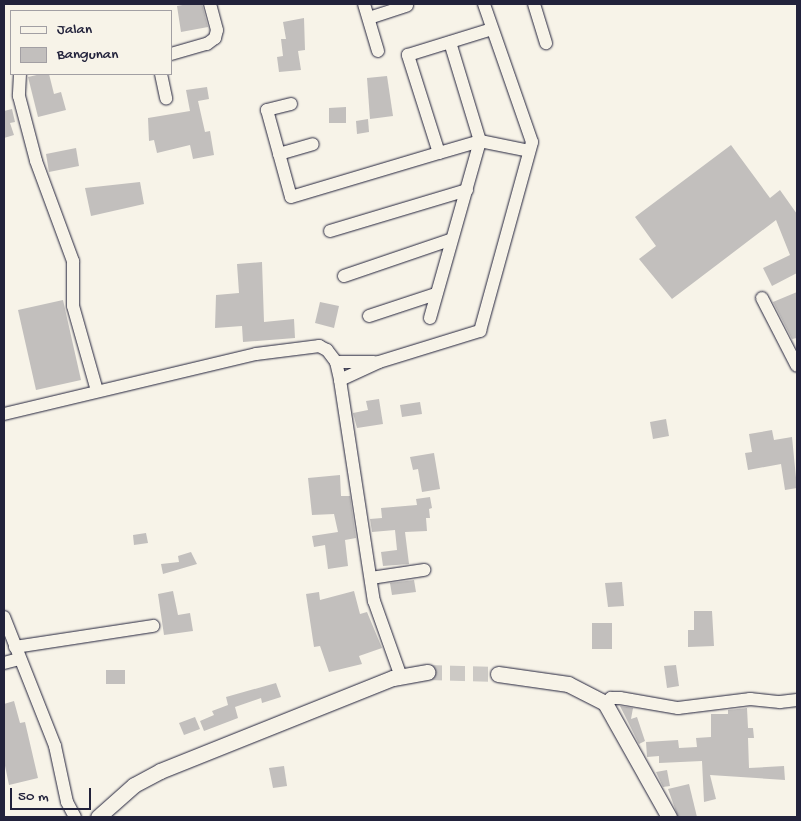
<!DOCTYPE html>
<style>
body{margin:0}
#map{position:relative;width:801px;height:821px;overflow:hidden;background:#f7f3e8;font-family:"Gochi Hand",sans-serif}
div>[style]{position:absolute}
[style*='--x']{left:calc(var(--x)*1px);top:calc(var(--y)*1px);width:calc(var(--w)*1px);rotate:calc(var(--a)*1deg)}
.building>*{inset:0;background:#c2bfbd}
.tertiary-tunnel>*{height:15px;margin-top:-7.5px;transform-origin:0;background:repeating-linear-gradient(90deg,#ccc9c5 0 15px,transparent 0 23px)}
.roads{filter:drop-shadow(0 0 1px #22223b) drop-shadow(0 0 1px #22223b)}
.minor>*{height:12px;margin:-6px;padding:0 6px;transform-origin:6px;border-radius:6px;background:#f7f3e8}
.tertiary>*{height:15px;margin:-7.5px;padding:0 7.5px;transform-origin:7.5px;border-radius:7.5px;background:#f7f3e8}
span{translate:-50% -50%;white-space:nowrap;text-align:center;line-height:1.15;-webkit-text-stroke:4px #f7f3e8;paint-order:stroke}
.frame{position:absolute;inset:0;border:5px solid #22223b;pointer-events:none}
.legend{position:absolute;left:10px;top:10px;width:162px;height:65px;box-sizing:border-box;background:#f7f3e8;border:1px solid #a29fa3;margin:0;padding:6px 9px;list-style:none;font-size:15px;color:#22223b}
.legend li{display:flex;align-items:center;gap:10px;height:25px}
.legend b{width:25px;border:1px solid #a29fa3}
.scale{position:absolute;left:10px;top:788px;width:81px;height:22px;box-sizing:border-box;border:2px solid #22223b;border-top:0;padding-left:6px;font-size:15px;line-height:18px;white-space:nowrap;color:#22223b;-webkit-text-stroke:4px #f7f3e8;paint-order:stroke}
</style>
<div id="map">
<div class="building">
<i style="clip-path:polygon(188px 4px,202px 4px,208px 27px,181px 32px,177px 6px)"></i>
<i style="clip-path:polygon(304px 18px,305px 50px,298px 51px,301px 70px,279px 72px,277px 57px,283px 56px,281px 39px,286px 39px,283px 22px)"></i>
<i style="clip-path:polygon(41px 74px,49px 74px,54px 94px,61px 92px,66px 110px,38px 117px,28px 77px)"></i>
<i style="clip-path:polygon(387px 76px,393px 116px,370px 119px,367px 78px)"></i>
<i style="clip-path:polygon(207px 87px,209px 99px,198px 101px,205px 132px,210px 131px,214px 155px,193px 159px,190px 145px,157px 153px,154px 140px,149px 141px,148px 118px,190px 111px,186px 90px)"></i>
<i style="clip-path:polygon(346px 107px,346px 123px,329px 123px,329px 108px)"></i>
<i style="clip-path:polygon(12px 109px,15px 122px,10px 123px,14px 135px,4px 138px,4px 111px)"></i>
<i style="clip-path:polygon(368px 119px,369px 132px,357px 134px,356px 121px)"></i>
<i style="clip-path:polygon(731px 145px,770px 198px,780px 190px,797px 214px,797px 273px,772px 286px,763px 268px,790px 255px,776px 220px,672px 299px,639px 259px,656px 246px,635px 217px)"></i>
<i style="clip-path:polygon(76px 148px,79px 166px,49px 172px,46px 154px)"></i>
<i style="clip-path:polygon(140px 182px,144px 204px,91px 216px,85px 188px)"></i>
<i style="clip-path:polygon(262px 262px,264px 322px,294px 319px,295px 338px,243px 342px,242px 326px,215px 328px,216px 295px,239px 293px,237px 264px)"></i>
<i style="clip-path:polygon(797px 292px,797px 338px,792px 339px,773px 302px)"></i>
<i style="clip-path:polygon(63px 300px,81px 380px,36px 390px,18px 310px)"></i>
<i style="clip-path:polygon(320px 302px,339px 306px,334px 328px,315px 323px)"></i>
<i style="clip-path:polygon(379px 399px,383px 424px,357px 428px,353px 413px,368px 410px,366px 401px)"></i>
<i style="clip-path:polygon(420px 402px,422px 414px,402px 417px,400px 405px)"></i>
<i style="clip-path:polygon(666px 419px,669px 436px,653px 439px,650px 422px)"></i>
<i style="clip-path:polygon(772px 430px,774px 440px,792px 437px,797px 488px,785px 490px,781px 464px,748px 470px,745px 453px,752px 452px,749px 434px)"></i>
<i style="clip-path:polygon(434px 453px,440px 489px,422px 492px,418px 469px,413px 470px,410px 457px)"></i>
<i style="clip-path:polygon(340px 475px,341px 496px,350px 496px,356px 538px,345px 540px,348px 566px,328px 569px,325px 545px,314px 547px,312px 536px,338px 532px,334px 514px,312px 515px,308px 478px)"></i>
<i style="clip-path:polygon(430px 497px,432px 508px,429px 509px,430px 518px,426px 518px,427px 531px,405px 532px,409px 564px,383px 566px,381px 552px,397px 550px,395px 530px,372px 532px,370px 519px,382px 518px,381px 508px,417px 505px,416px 499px)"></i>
<i style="clip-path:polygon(146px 533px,148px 543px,134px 545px,133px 535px)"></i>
<i style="clip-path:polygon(191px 552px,197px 564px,163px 574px,161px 564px,179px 562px,178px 556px)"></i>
<i style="clip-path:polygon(414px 580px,416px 592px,392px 595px,390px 583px)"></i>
<i style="clip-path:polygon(622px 582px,624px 606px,608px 607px,605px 583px)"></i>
<i style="clip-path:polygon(173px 591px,178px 615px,190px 613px,193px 631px,164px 635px,158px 594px)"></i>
<i style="clip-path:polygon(354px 591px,360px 614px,367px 612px,382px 648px,359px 656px,362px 664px,329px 672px,320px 646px,314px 647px,306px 594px,319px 592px,320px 600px)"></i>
<i style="clip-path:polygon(694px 611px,712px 611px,714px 646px,688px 647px,688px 630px,694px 630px)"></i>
<i style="clip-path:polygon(592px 623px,612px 623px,612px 649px,592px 649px)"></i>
<i style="clip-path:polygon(676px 665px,679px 686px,667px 688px,664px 666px)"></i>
<i style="clip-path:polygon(106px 670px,125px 670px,125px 684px,106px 684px)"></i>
<i style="clip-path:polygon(276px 683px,281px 697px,262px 703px,261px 698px,235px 707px,238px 718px,204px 731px,200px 721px,214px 715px,212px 711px,228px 705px,226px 697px)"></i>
<i style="clip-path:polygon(14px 701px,20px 723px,25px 722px,38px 778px,9px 785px,4px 761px,4px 704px)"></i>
<i style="clip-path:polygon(620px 706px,633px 708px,631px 719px,637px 717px,645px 741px,639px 744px)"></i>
<i style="clip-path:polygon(747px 708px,748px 728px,753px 728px,754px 738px,748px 738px,749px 768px,784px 766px,785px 780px,710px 775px,716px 799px,704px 802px,702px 761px,659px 763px,659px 756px,647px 757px,646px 742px,678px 740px,679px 748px,697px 747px,696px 738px,711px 737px,711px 714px,728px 714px,728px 710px)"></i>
<i style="clip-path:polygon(195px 717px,200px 729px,184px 735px,179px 723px)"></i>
<i style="clip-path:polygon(284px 766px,287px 786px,273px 788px,269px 768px)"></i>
<i style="clip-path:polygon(667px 770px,670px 786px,663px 787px,656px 772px)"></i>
<i style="clip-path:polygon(689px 784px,697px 817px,678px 817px,668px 789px)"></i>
</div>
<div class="tertiary-tunnel">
<i style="--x:427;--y:672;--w:71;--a:1.6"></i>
</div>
<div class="roads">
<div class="minor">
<i style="--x:364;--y:4;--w:49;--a:73.4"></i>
<i style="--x:534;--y:4;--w:41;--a:72.9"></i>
<i style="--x:369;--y:18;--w:40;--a:-18"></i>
<i style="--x:171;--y:54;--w:37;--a:-16"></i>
<i style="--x:207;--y:44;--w:10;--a:-37"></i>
<i style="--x:215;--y:38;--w:8;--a:-76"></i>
<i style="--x:217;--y:30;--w:27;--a:-105"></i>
<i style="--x:20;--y:74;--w:22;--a:93"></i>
<i style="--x:19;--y:96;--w:67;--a:75.3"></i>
<i style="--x:36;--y:161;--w:107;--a:69.7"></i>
<i style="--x:73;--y:261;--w:45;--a:90"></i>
<i style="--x:73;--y:306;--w:88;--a:74.2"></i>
<i style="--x:161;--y:74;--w:25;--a:78"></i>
<i style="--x:291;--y:104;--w:25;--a:166"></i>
<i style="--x:267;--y:110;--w:90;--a:74.6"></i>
<i style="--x:291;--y:197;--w:154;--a:-16.6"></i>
<i style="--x:439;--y:153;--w:103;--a:-107.6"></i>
<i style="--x:408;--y:55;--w:88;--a:-17.2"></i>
<i style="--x:439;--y:153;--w:43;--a:-16.3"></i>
<i style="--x:480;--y:141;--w:50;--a:11.5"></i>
<i style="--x:279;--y:154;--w:35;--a:-16"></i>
<i style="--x:330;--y:231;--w:143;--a:-16.7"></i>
<i style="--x:344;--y:276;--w:112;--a:-18.8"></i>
<i style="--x:762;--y:298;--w:76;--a:62.8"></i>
<i style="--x:369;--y:316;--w:71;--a:-18.2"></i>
<i style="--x:430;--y:318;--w:184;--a:-74.2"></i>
<i style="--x:480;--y:141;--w:103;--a:-106.9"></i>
<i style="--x:336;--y:362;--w:38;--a:0"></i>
<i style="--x:340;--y:380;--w:43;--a:-24.8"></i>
<i style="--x:379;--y:362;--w:106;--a:-17.1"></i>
<i style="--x:480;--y:331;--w:196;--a:-74.6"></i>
<i style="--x:532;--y:142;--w:146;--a:-109.2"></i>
<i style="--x:4;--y:414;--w:259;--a:-13.4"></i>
<i style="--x:256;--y:354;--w:64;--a:-7.2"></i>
<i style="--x:319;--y:346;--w:9;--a:27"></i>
<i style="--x:327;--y:350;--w:15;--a:53"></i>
<i style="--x:336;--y:362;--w:18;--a:77"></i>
<i style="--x:340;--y:380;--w:224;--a:81.3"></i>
<i style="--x:374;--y:601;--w:81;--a:70.4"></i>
<i style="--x:371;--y:578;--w:54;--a:-8.6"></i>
<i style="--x:4;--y:617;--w:139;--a:68.4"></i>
<i style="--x:55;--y:746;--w:57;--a:77.9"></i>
<i style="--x:67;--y:802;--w:17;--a:62"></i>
<i style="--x:15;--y:647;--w:140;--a:-8.7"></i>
<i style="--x:4;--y:663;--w:16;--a:-15"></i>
<i style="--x:605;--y:703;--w:8;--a:-40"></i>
<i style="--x:611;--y:698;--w:9;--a:0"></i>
<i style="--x:620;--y:698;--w:59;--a:9.8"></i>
<i style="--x:678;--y:708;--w:73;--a:-7.1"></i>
<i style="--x:750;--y:699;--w:30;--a:6"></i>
<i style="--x:780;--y:702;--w:17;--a:-7"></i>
</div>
<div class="tertiary">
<i style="--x:498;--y:674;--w:71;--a:8.1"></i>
<i style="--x:568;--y:684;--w:42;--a:27.2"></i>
<i style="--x:605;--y:703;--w:131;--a:60.7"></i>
<i style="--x:98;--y:817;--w:48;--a:-41.6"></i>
<i style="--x:134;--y:785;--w:30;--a:-28"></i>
<i style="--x:160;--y:771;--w:251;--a:-21.8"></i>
<i style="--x:393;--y:678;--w:35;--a:-10"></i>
</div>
</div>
<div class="frame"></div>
<ul class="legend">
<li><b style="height:6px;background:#f7f3e8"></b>Jalan</li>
<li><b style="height:14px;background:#c2bfbd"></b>Bangunan</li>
</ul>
<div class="scale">50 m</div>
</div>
